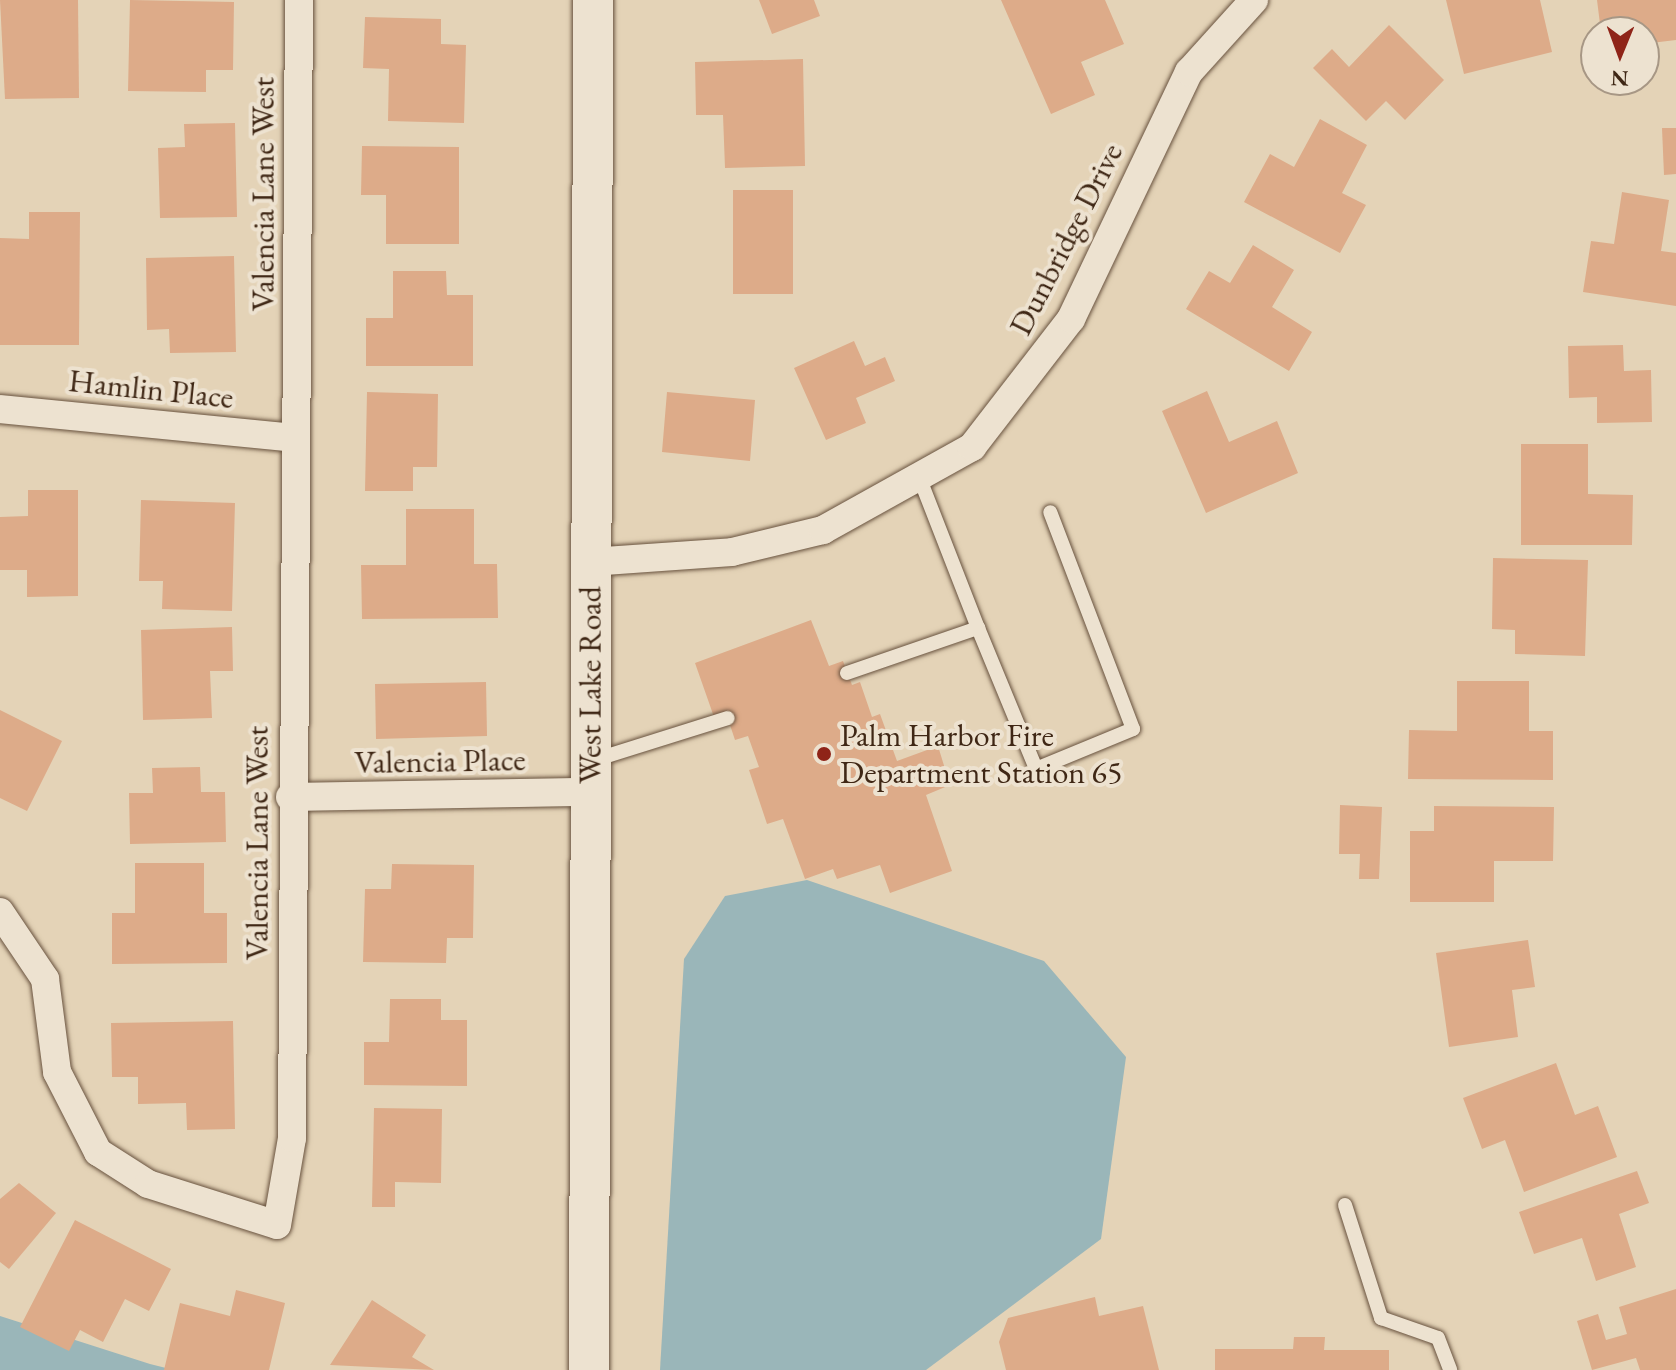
<!DOCTYPE html>
<style>
body{margin:0}
#map{position:relative;width:1676px;height:1370px;overflow:hidden;background:#e4d3b7;font-family:"EB Garamond",serif}
div>[style]{position:absolute}
[style*='--x']{left:calc(var(--x)*1px);top:calc(var(--y)*1px);width:calc(var(--w)*1px);rotate:calc(var(--a)*1deg)}
.water>*{inset:0;background:#9ab6b9}
.building>*{inset:0;background:#ddab89}
.roads{filter:drop-shadow(0 0 2px #68523e) drop-shadow(0 0 2px #68523e)}
.lane>*{height:14px;margin:-7px;padding:0 7px;transform-origin:7px;border-radius:7px;background:#ede2d0}
.street>*{height:28px;margin:-14px;padding:0 14px;transform-origin:14px;border-radius:14px;background:#ede2d0}
.secondary>*{height:40px;margin:-20px;padding:0 20px;transform-origin:20px;border-radius:20px;background:#ede2d0}
.dots>*{width:22px;height:22px;translate:-50% -50%;box-sizing:border-box;border:4px solid #ede2d0;border-radius:50%}
span{translate:-50% -50%;white-space:nowrap;text-align:center;line-height:1.15;-webkit-text-stroke:8px #ede2d0;paint-order:stroke}
.street-label{font-size:32px;color:#3f2715}
.poi-label{font-size:32px;color:#3f2715}
.left{translate:0 -50%;text-align:left}
.north{position:absolute;left:1580px;top:16px;width:80px;height:80px;box-sizing:border-box;background:#ede2d0;border:2px solid #a79785;border-radius:50%;rotate:181deg;font-size:22px;font-weight:700;line-height:32px;text-align:center;color:#3f2715}
.north::after{content:'';display:block;margin:auto;width:28px;height:36px;background:#8f2418;clip-path:polygon(50% 0,100% 100%,50% 72%,0 100%)}
</style>
<div id="map">
<div class="water">
<i style="clip-path:polygon(807px 880px,1044px 961px,1126px 1057px,1101px 1239px,926px 1370px,660px 1370px,684px 959px,725px 896px)"></i>
<i style="clip-path:polygon(0 1316px,150px 1364px,174px 1370px,0 1370px)"></i>
</div>
<div class="building">
<i style="clip-path:polygon(0 0,78px 0,79px 98px,5px 99px)"></i>
<i style="clip-path:polygon(130px 0,234px 2px,233px 70px,206px 70px,206px 92px,128px 91px)"></i>
<i style="clip-path:polygon(759px 0,814px 0,820px 16px,772px 34px)"></i>
<i style="clip-path:polygon(1001px 0,1105px 0,1124px 44px,1081px 62px,1095px 95px,1051px 114px)"></i>
<i style="clip-path:polygon(1446px 0,1540px 0,1552px 52px,1464px 74px)"></i>
<i style="clip-path:polygon(1597px 0,1676px 0,1676px 40px,1651px 43px,1653px 68px,1644px 69px,1644px 32px,1601px 32px)"></i>
<i style="clip-path:polygon(365px 17px,441px 19px,441px 44px,466px 45px,464px 123px,388px 121px,389px 69px,363px 68px)"></i>
<i style="clip-path:polygon(1389px 25px,1444px 80px,1405px 120px,1386px 101px,1366px 121px,1313px 68px,1332px 49px,1349px 67px)"></i>
<i style="clip-path:polygon(803px 59px,805px 166px,725px 168px,723px 115px,696px 115px,695px 62px)"></i>
<i style="clip-path:polygon(1320px 119px,1367px 145px,1342px 193px,1366px 205px,1340px 253px,1244px 202px,1270px 154px,1294px 167px)"></i>
<i style="clip-path:polygon(235px 123px,237px 217px,160px 218px,158px 148px,185px 147px,184px 124px)"></i>
<i style="clip-path:polygon(1662px 128px,1676px 128px,1676px 174px,1664px 175px)"></i>
<i style="clip-path:polygon(362px 146px,459px 147px,459px 244px,386px 244px,386px 195px,361px 195px)"></i>
<i style="clip-path:polygon(733px 190px,793px 190px,793px 294px,733px 294px)"></i>
<i style="clip-path:polygon(1622px 192px,1669px 200px,1661px 251px,1676px 253px,1676px 306px,1583px 292px,1591px 241px,1614px 244px)"></i>
<i style="clip-path:polygon(29px 212px,80px 212px,79px 345px,0 345px,0 238px,29px 239px)"></i>
<i style="clip-path:polygon(1253px 245px,1294px 270px,1272px 307px,1312px 332px,1289px 371px,1186px 309px,1209px 271px,1230px 283px)"></i>
<i style="clip-path:polygon(234px 256px,236px 352px,170px 353px,169px 329px,147px 330px,146px 258px)"></i>
<i style="clip-path:polygon(393px 271px,446px 271px,447px 295px,473px 295px,473px 366px,366px 366px,366px 318px,393px 318px)"></i>
<i style="clip-path:polygon(854px 341px,865px 366px,885px 357px,895px 381px,856px 398px,866px 423px,826px 440px,794px 368px)"></i>
<i style="clip-path:polygon(1623px 345px,1624px 371px,1651px 370px,1652px 422px,1597px 423px,1597px 397px,1569px 398px,1568px 346px)"></i>
<i style="clip-path:polygon(1207px 391px,1229px 442px,1277px 421px,1298px 473px,1206px 513px,1162px 411px)"></i>
<i style="clip-path:polygon(367px 392px,438px 394px,437px 467px,413px 467px,413px 491px,365px 491px)"></i>
<i style="clip-path:polygon(667px 392px,755px 400px,750px 461px,662px 452px)"></i>
<i style="clip-path:polygon(1521px 444px,1588px 444px,1588px 494px,1633px 495px,1632px 545px,1521px 545px)"></i>
<i style="clip-path:polygon(28px 490px,78px 490px,78px 596px,27px 597px,27px 570px,0 570px,0 517px,28px 516px)"></i>
<i style="clip-path:polygon(141px 500px,235px 503px,232px 611px,162px 609px,163px 581px,139px 581px)"></i>
<i style="clip-path:polygon(406px 509px,474px 509px,474px 564px,497px 564px,498px 618px,362px 619px,361px 565px,406px 565px)"></i>
<i style="clip-path:polygon(1493px 558px,1588px 560px,1585px 656px,1515px 654px,1515px 630px,1492px 629px)"></i>
<i style="clip-path:polygon(811px 620px,829px 666px,843px 661px,852px 685px,860px 682px,872px 717px,880px 714px,897px 761px,938px 746px,950px 785px,926px 795px,952px 871px,890px 893px,880px 865px,837px 879px,833px 869px,805px 879px,783px 819px,767px 824px,749px 770px,759px 767px,748px 736px,735px 740px,726px 713px,714px 717px,695px 663px)"></i>
<i style="clip-path:polygon(232px 627px,233px 671px,210px 671px,212px 718px,143px 720px,141px 630px)"></i>
<i style="clip-path:polygon(1457px 681px,1529px 681px,1529px 731px,1553px 731px,1553px 780px,1408px 779px,1409px 730px,1457px 731px)"></i>
<i style="clip-path:polygon(486px 682px,487px 736px,376px 739px,375px 684px)"></i>
<i style="clip-path:polygon(0 710px,62px 741px,27px 811px,0 798px)"></i>
<i style="clip-path:polygon(200px 767px,201px 792px,225px 792px,226px 842px,130px 844px,129px 793px,153px 793px,152px 768px)"></i>
<i style="clip-path:polygon(1340px 805px,1382px 807px,1379px 879px,1359px 879px,1360px 854px,1339px 854px)"></i>
<i style="clip-path:polygon(1434px 806px,1554px 807px,1553px 861px,1494px 861px,1494px 902px,1410px 902px,1410px 831px,1434px 831px)"></i>
<i style="clip-path:polygon(135px 863px,204px 863px,204px 913px,227px 913px,227px 963px,112px 964px,112px 913px,135px 913px)"></i>
<i style="clip-path:polygon(392px 864px,474px 865px,473px 938px,447px 938px,446px 963px,363px 962px,365px 889px,391px 889px)"></i>
<i style="clip-path:polygon(1528px 940px,1535px 987px,1512px 990px,1518px 1037px,1449px 1047px,1436px 953px)"></i>
<i style="clip-path:polygon(390px 999px,441px 999px,441px 1020px,467px 1020px,467px 1086px,364px 1085px,364px 1042px,389px 1042px)"></i>
<i style="clip-path:polygon(233px 1021px,235px 1129px,187px 1130px,186px 1103px,138px 1104px,138px 1077px,112px 1077px,111px 1023px)"></i>
<i style="clip-path:polygon(1556px 1063px,1575px 1115px,1598px 1106px,1617px 1157px,1524px 1192px,1505px 1140px,1482px 1149px,1463px 1098px)"></i>
<i style="clip-path:polygon(374px 1108px,442px 1109px,441px 1183px,395px 1182px,395px 1207px,372px 1207px)"></i>
<i style="clip-path:polygon(1637px 1171px,1649px 1203px,1619px 1214px,1636px 1267px,1596px 1281px,1582px 1238px,1534px 1254px,1519px 1212px)"></i>
<i style="clip-path:polygon(19px 1183px,56px 1213px,9px 1269px,0 1262px,0 1199px)"></i>
<i style="clip-path:polygon(75px 1220px,171px 1269px,149px 1311px,125px 1299px,103px 1342px,80px 1330px,69px 1351px,20px 1327px)"></i>
<i style="clip-path:polygon(1676px 1289px,1676px 1370px,1640px 1370px,1636px 1358px,1592px 1370px,1577px 1321px,1598px 1314px,1606px 1340px,1627px 1334px,1619px 1307px)"></i>
<i style="clip-path:polygon(236px 1290px,285px 1303px,269px 1370px,164px 1370px,180px 1303px,230px 1316px)"></i>
<i style="clip-path:polygon(1095px 1297px,1099px 1316px,1143px 1306px,1159px 1370px,1006px 1370px,999px 1342px,1008px 1318px)"></i>
<i style="clip-path:polygon(372px 1300px,426px 1335px,412px 1357px,434px 1370px,330px 1365px)"></i>
<i style="clip-path:polygon(1294px 1337px,1325px 1337px,1324px 1350px,1389px 1350px,1389px 1370px,1215px 1370px,1215px 1349px,1293px 1349px)"></i>
</div>
<div class="roads">
<div class="lane">
<i style="--x:978;--y:628;--w:152;--a:67.6"></i>
<i style="--x:1036;--y:769;--w:105;--a:-22.4"></i>
<i style="--x:1133;--y:729;--w:232;--a:-110.9"></i>
<i style="--x:847;--y:673;--w:139;--a:-19"></i>
<i style="--x:978;--y:628;--w:162;--a:-111.3"></i>
<i style="--x:594;--y:760;--w:140;--a:-17.4"></i>
<i style="--x:1345;--y:1205;--w:119;--a:72.3"></i>
<i style="--x:1381;--y:1318;--w:60;--a:19.3"></i>
<i style="--x:1438;--y:1338;--w:34;--a:69"></i>
</div>
<div class="street">
<i style="--x:0;--y:409;--w:297;--a:5.6"></i>
<i style="--x:590;--y:562;--w:142;--a:-4"></i>
<i style="--x:732;--y:552;--w:94;--a:-13.6"></i>
<i style="--x:823;--y:530;--w:171;--a:-29.1"></i>
<i style="--x:972;--y:447;--w:162;--a:-52.3"></i>
<i style="--x:1071;--y:319;--w:274;--a:-64.5"></i>
<i style="--x:1189;--y:72;--w:97;--a:-47.9"></i>
<i style="--x:290;--y:797;--w:301;--a:-1"></i>
<i style="--x:0;--y:912;--w:81;--a:56.1"></i>
<i style="--x:45;--y:979;--w:94;--a:82.6"></i>
<i style="--x:57;--y:1072;--w:90;--a:62.9"></i>
<i style="--x:98;--y:1152;--w:59;--a:32.6"></i>
<i style="--x:148;--y:1184;--w:135;--a:17.6"></i>
<i style="--x:277;--y:1225;--w:88;--a:-80.2"></i>
<i style="--x:292;--y:1138;--w:1138;--a:-89.65"></i>
</div>
<div class="secondary">
<i style="--x:589;--y:1370;--w:1370;--a:-89.83"></i>
</div>
</div>
<div class="dots">
<i style="left:824px;top:754px;background:#8f2418"></i>
</div>
<div class="street-label">
<span style="left:263px;top:194px;rotate:-90deg">Valencia Lane West</span>
<span style="left:1066px;top:239px;rotate:-63deg">Dunbridge Drive</span>
<span style="left:151px;top:389px;rotate:6deg">Hamlin Place</span>
<span style="left:590px;top:685px;rotate:-90deg">West Lake Road</span>
<span style="left:440px;top:761px;rotate:-1deg">Valencia Place</span>
<span style="left:257px;top:843px;rotate:-90deg">Valencia Lane West</span>
</div>
<div class="poi-label">
<span class="left" style="left:840px;top:754px">Palm Harbor Fire<br>Department Station 65</span>
</div>
<div class="north">N</div>
</div>
